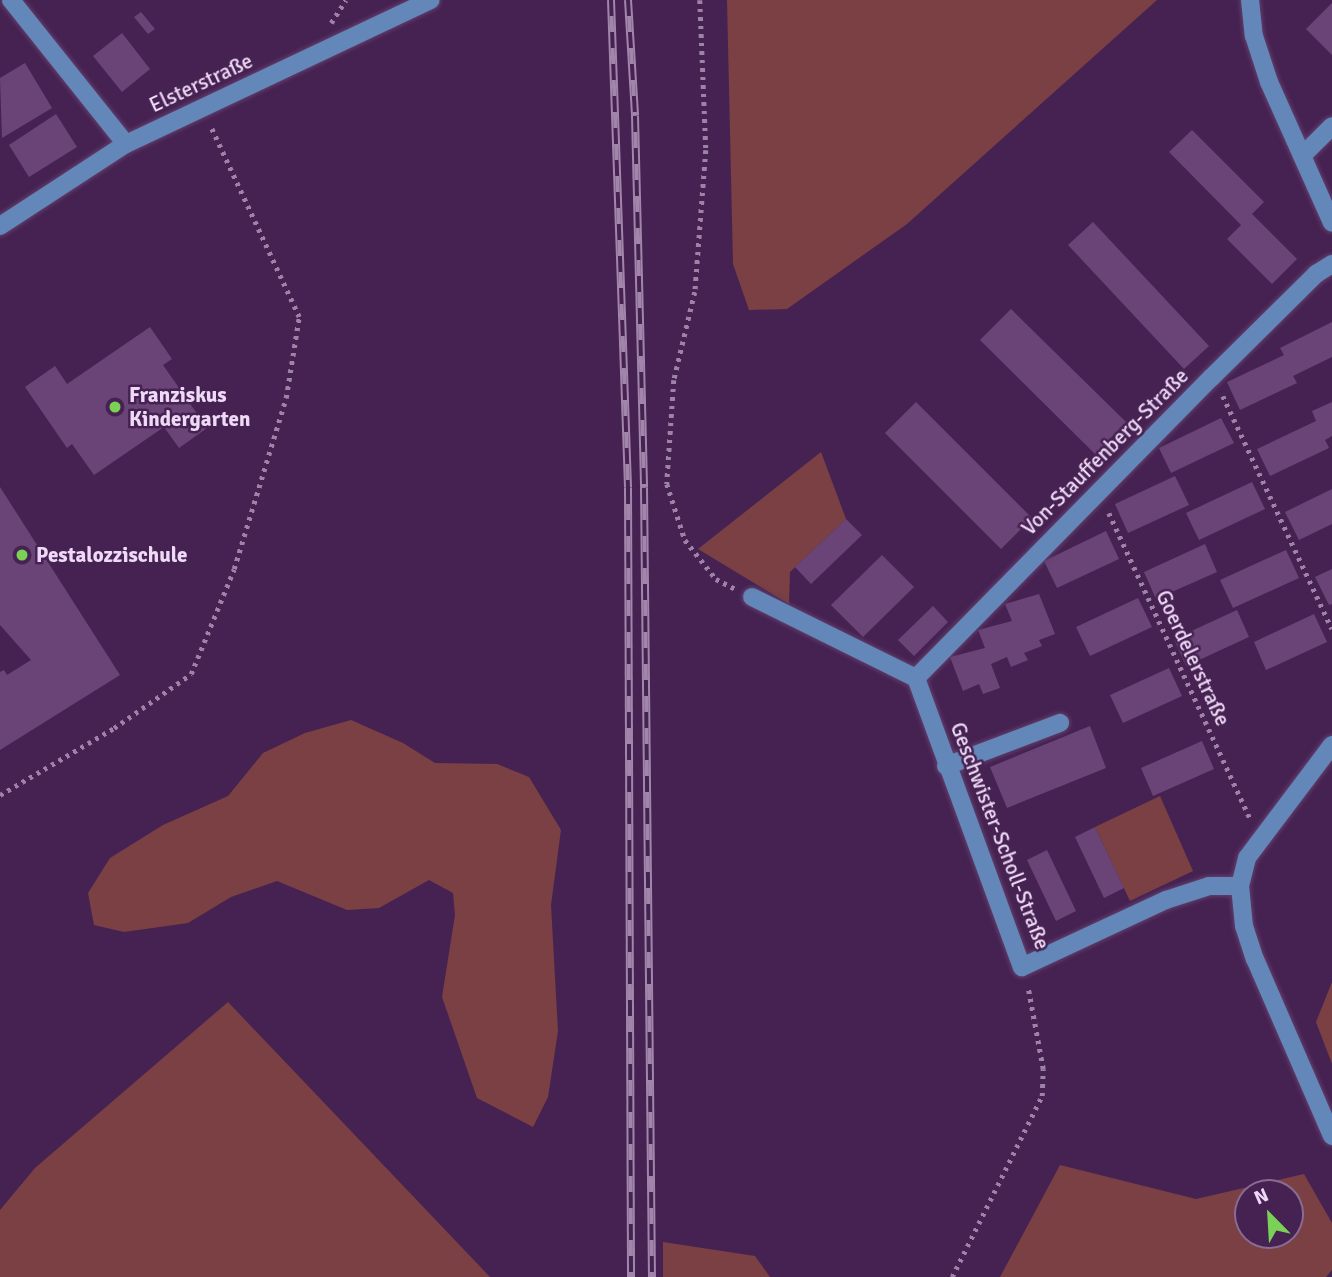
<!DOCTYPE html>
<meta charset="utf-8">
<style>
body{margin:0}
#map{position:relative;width:1332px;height:1277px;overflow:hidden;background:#462252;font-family:Signika,sans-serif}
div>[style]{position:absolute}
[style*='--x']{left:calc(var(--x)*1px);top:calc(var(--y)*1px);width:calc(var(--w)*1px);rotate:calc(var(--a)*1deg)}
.green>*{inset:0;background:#7a4043}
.building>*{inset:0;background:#6a4477}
.path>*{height:4.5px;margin-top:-2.25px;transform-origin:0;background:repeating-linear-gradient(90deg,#9e82a8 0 3.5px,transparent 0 8.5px)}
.roads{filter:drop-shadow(0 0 2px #613f6c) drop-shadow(0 0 2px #613f6c)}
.minor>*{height:18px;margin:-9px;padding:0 9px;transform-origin:9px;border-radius:9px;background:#6387b9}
.rail>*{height:8px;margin-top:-4px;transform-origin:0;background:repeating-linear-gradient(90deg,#462252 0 16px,#a185aa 0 32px);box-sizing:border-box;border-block:2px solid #a185aa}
.dots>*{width:19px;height:19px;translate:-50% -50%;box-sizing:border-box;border:4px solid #462252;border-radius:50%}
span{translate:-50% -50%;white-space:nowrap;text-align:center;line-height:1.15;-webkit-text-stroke:5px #462252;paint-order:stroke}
.street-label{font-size:21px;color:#eed9f6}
.poi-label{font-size:21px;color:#eed9f6;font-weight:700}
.left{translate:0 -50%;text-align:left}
.north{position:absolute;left:1234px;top:1179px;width:70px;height:70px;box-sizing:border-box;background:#462252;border:2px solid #896b94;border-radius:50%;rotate:336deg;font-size:19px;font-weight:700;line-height:28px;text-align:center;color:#eed9f6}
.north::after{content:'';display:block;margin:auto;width:24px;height:32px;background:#7bd156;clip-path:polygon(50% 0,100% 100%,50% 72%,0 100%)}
</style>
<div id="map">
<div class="green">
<i style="clip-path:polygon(727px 0,1157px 0,907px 224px,787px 309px,749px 310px,733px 264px)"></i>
<i style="clip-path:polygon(821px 452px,846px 519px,790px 572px,789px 604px,698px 549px)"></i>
<i style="clip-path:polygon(351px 720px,403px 743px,435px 763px,497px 764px,529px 777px,561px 830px,551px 905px,558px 1031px,548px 1097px,533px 1127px,477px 1098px,442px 997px,455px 915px,453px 893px,429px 880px,379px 908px,347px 910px,277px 881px,231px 897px,188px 923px,124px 932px,94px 925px,88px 893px,110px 858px,163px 825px,228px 796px,263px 753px,305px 733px)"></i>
<i style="clip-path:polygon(1160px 796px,1193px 871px,1130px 901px,1095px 827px)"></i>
<i style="clip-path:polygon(1332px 982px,1332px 1064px,1316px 1022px)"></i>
<i style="clip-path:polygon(228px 1002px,490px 1277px,0 1277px,0 1210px,35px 1168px)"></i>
<i style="clip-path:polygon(evenodd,1060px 1165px,1196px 1199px,1304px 1174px,1332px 1223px,1332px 1270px,1326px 1277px,1000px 1277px,1060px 1165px,1248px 1193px,1290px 1193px,1290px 1235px,1248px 1235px,1248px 1193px)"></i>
<i style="clip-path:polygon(663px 1242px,755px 1256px,770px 1277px,663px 1277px)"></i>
</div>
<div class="building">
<i style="clip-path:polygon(1332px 3px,1332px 55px,1306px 29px)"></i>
<i style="clip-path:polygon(141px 12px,155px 29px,148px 34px,134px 17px)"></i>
<i style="clip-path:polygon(122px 33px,150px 69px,122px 92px,93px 56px)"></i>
<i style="clip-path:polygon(25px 63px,52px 108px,2px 138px,0 78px)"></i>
<i style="clip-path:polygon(56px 114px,77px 147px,29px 177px,9px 145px)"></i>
<i style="clip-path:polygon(1192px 130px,1264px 202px,1252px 214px,1297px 259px,1272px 284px,1227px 239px,1241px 225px,1169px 152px)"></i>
<i style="clip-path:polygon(1093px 222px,1209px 346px,1184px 369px,1068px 245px)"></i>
<i style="clip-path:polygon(1011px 309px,1126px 422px,1095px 454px,980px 340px)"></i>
<i style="clip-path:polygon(1332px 322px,1332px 357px,1293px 376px,1297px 383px,1240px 410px,1227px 382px,1284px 355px,1280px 348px)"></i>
<i style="clip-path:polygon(150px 327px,172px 359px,163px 365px,207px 428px,179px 448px,164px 427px,94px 475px,72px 444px,67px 448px,25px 387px,55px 366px,67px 384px)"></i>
<i style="clip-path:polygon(916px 402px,1032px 518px,1001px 549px,885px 433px)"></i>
<i style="clip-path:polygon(1332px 402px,1332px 436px,1325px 440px,1329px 448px,1270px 476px,1257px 449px,1316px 421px,1312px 411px)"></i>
<i style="clip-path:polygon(1221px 418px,1234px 443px,1171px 473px,1159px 448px)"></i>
<i style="clip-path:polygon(1175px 476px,1189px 505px,1128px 533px,1115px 504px)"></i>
<i style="clip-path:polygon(1252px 482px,1265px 509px,1199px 540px,1186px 513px)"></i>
<i style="clip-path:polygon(0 487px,120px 675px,0 750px,0 672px,4px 670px,7px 675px,31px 660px,0 625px)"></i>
<i style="clip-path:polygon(1332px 489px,1332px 524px,1299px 540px,1285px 512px)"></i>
<i style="clip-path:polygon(846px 519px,862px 535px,811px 584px,795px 567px)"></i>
<i style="clip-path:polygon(1106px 531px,1119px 559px,1057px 588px,1044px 561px)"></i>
<i style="clip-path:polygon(1205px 544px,1217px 572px,1156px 599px,1144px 572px)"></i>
<i style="clip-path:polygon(1286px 550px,1299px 578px,1233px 608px,1220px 580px)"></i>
<i style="clip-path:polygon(882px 555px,914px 587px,863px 637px,831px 605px)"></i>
<i style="clip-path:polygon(1332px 569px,1332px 604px,1329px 605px,1315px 577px)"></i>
<i style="clip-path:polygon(1039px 594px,1055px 634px,1039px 640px,1042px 646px,1024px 653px,1028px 660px,1011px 667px,1007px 657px,991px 664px,1000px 688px,983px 694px,979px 684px,963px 691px,950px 657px,985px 648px,978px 630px,1012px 621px,1005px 604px)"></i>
<i style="clip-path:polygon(1138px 598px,1152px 627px,1090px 656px,1076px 627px)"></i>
<i style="clip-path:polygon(933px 606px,948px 622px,914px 656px,898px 640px)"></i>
<i style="clip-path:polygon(1237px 610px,1249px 637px,1186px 666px,1174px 639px)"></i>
<i style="clip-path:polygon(1314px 614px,1327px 642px,1266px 670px,1254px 642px)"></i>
<i style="clip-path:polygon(1169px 668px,1182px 696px,1123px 723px,1110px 695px)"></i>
<i style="clip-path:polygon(1090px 726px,1106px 768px,1007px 808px,990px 767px)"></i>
<i style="clip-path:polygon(1202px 741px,1214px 769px,1153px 796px,1141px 768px)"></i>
<i style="clip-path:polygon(1095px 827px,1124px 888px,1104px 898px,1075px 837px)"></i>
<i style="clip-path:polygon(1047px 850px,1076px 911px,1056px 921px,1027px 860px)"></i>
</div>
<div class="path">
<i style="--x:700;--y:0;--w:150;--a:87.7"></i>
<i style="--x:706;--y:150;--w:142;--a:94.4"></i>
<i style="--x:695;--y:292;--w:90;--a:103.4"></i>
<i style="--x:674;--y:380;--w:104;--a:93.9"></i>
<i style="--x:667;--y:484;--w:59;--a:72.2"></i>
<i style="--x:685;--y:540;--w:50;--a:51.5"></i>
<i style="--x:716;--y:579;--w:22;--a:27"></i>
<i style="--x:331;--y:23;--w:27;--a:-57"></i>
<i style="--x:1223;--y:396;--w:257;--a:64.9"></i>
<i style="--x:1109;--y:513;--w:338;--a:65.2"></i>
<i style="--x:0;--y:795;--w:132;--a:-30.4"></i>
<i style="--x:114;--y:728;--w:94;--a:-35"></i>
<i style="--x:191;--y:674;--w:113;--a:-67.7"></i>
<i style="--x:234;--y:569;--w:179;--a:-73.1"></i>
<i style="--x:286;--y:398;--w:82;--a:-80.9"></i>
<i style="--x:299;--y:317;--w:209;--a:-114.9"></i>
<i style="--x:952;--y:1277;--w:202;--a:-63.6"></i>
<i style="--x:1042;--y:1096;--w:27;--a:-88"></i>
<i style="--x:1043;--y:1069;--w:82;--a:-100.5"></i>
</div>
<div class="roads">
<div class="minor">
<i style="--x:11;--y:0;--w:184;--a:51.4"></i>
<i style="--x:1250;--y:0;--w:36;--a:84"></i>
<i style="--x:1254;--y:36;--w:48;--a:71.9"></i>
<i style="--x:1269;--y:82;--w:154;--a:65.9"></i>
<i style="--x:1302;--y:156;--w:42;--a:-45"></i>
<i style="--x:0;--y:226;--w:150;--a:-33.1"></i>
<i style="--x:126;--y:144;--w:337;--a:-25.3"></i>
<i style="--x:752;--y:597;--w:183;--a:26.3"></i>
<i style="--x:916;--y:678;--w:308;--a:69.9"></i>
<i style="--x:1022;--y:967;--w:159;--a:-25"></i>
<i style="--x:1166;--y:900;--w:45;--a:-18"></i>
<i style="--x:1209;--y:886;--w:31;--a:0"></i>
<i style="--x:916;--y:678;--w:421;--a:-45.5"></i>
<i style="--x:1211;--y:378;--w:148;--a:-44.7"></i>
<i style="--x:1316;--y:274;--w:19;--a:-32"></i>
<i style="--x:1332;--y:745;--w:141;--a:127"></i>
<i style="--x:1247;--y:858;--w:29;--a:104"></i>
<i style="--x:1240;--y:886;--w:40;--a:84.3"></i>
<i style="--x:1244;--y:926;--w:35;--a:72"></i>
<i style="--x:1255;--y:959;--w:193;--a:66.5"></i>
<i style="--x:946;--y:766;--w:122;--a:-20.7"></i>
</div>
</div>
<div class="rail">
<i style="--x:611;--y:0;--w:488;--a:88"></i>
<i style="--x:628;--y:488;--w:789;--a:89.78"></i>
<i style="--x:628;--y:0;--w:116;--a:86.5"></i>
<i style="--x:635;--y:116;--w:372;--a:88.6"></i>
<i style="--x:644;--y:488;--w:789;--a:89.42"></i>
</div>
<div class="dots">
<i style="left:115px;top:407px;background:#7bd156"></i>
<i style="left:22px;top:555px;background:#7bd156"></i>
</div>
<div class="street-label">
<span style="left:201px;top:83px;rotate:-25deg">Elsterstraße</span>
<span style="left:1105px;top:452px;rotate:-45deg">Von-Stauffenberg-Straße</span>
<span style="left:1193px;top:658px;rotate:65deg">Goerdelerstraße</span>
<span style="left:1000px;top:836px;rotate:69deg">Geschwister-Scholl-Straße</span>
</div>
<div class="poi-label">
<span class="left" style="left:129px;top:407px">Franziskus<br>Kindergarten</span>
<span class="left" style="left:36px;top:555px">Pestalozzischule</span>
</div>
<div class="north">N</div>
</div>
